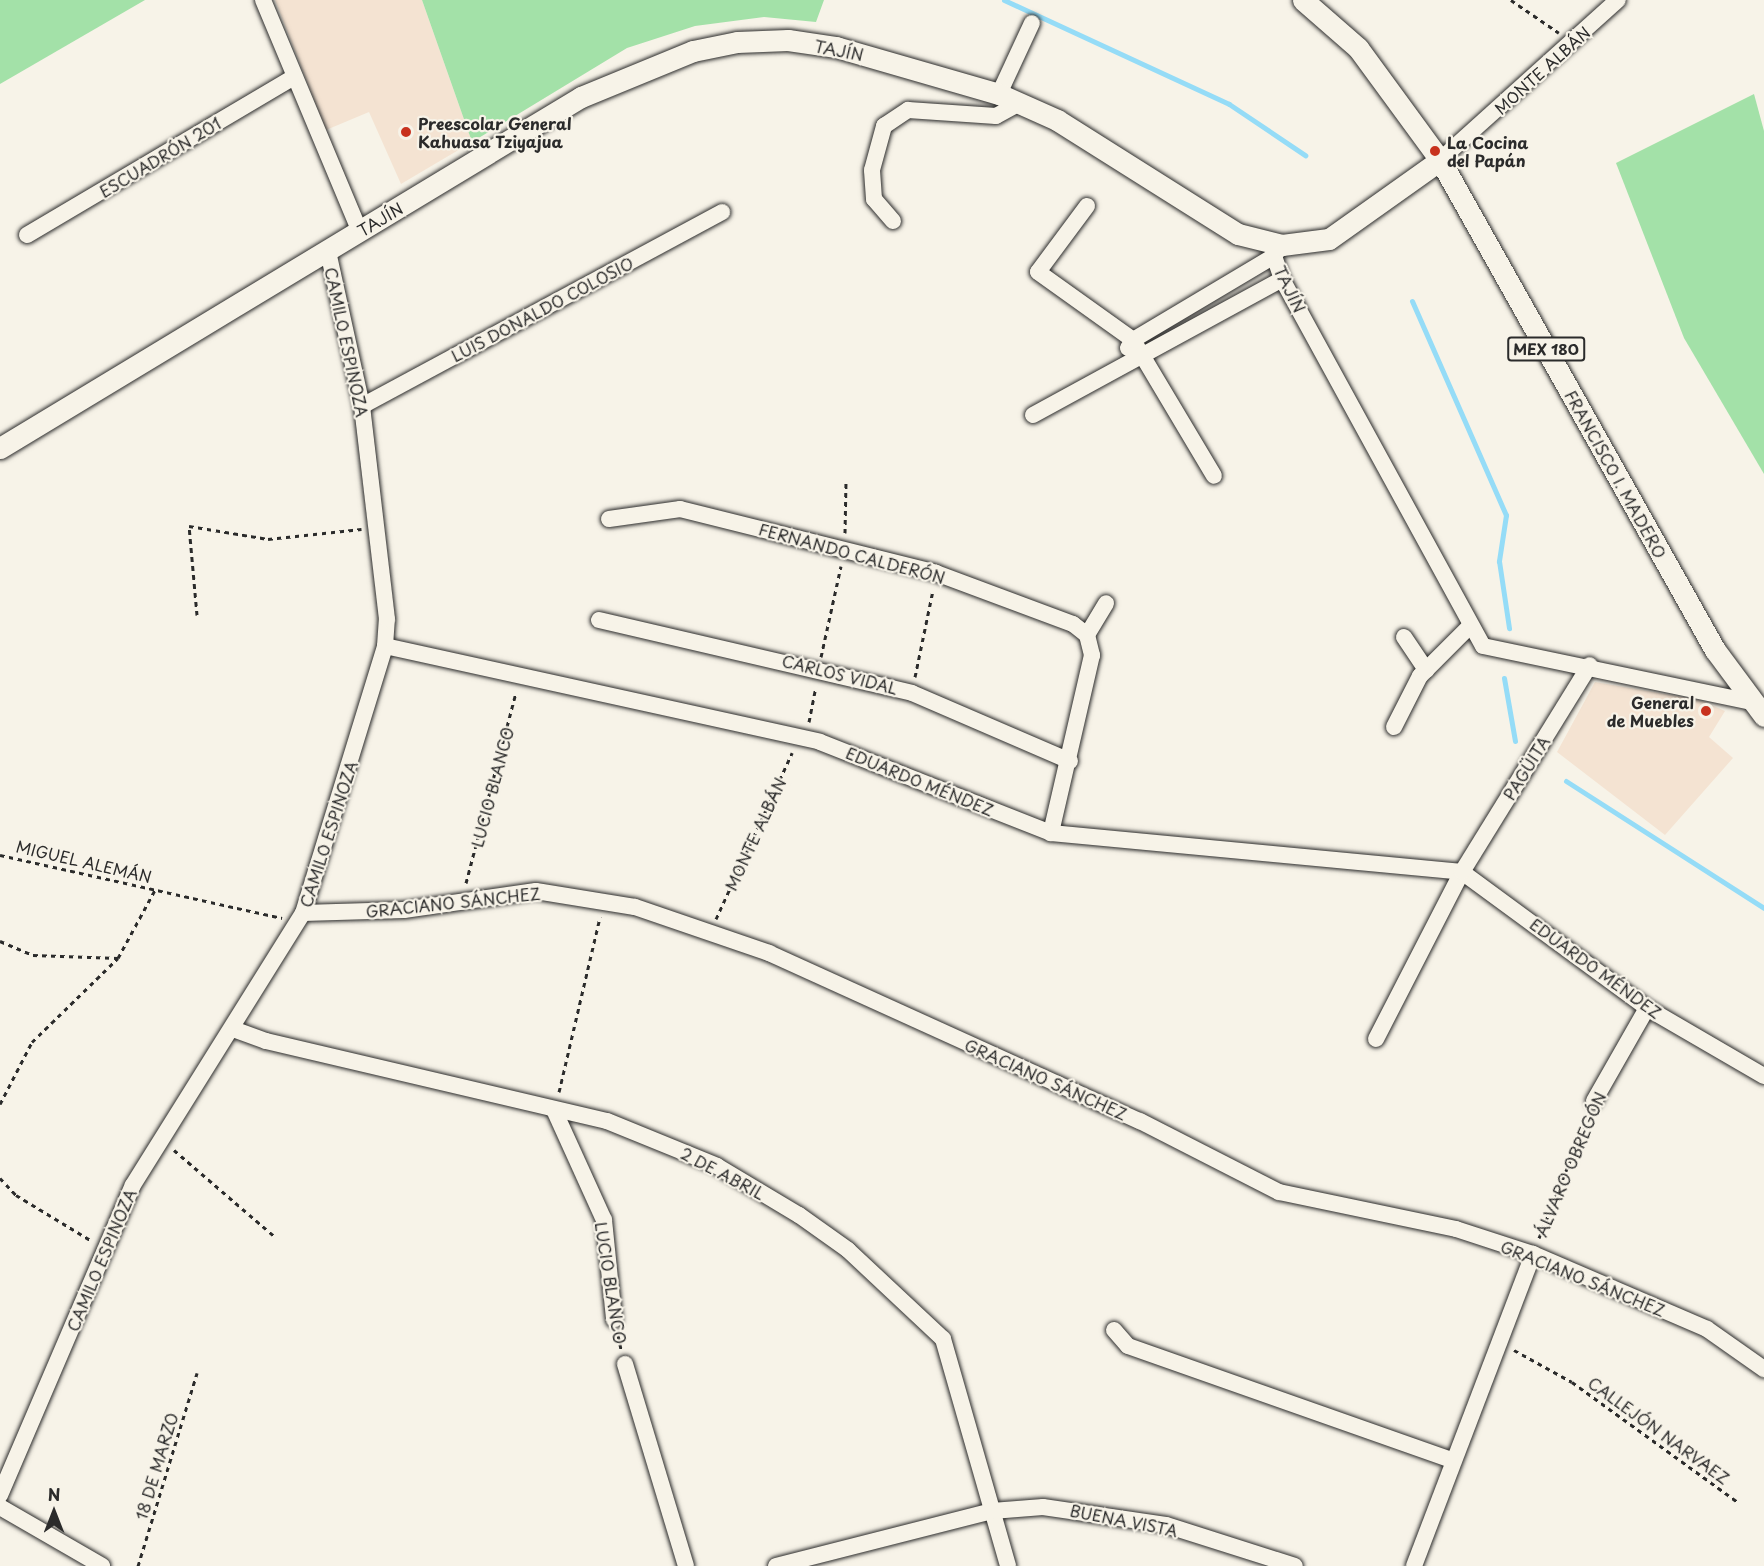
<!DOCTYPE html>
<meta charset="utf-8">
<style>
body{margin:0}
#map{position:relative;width:1764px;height:1566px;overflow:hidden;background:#f7f3e8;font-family:"Playpen Sans",sans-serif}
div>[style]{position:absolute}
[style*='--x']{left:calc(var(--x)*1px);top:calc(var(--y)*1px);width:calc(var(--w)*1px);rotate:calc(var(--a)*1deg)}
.built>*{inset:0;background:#f4e3d2}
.green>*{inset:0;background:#a3e1a8}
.stream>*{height:5px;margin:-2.5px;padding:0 2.5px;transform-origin:2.5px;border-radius:2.5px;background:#95dcf7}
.path>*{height:3px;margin-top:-1.5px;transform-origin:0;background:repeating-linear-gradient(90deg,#2b2b2b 0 4.5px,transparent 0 9px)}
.roads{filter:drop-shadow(0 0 2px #2b2b2b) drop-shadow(0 0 2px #2b2b2b)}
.minor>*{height:16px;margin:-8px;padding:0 8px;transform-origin:8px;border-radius:8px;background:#f7f3e8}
.major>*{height:21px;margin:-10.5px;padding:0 10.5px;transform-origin:10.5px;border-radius:10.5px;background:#f7f3e8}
.dots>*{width:16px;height:16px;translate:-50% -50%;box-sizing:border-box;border:3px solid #f7f3e8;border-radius:50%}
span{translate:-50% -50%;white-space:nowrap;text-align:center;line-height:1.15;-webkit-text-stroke:4.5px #f7f3e8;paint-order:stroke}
.shield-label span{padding:2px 4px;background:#f7f3e8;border:2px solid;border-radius:4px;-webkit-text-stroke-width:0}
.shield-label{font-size:15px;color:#2b2b2b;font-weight:700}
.street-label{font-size:16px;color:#2b2b2b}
.poi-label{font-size:16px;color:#2b2b2b;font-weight:700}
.left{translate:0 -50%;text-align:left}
.right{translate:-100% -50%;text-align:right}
.north{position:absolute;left:24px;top:1482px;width:60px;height:60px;-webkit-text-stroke:4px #f7f3e8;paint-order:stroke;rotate:0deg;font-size:16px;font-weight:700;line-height:24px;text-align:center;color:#2b2b2b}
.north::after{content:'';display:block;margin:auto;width:21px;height:27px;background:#2b2b2b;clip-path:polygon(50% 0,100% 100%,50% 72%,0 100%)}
</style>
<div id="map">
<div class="built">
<i style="clip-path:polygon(275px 0,422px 0,472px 142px,401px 184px,369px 112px,326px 130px)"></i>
<i style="clip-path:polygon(1595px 682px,1700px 700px,1725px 711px,1709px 737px,1733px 758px,1665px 835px,1557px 752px)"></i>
</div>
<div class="green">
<i style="clip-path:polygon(0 0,145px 0,0 84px)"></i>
<i style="clip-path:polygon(422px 0,824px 0,816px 22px,764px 17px,695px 26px,627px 48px,472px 142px)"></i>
<i style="clip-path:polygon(1754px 94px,1764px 131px,1764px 474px,1684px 338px,1616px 163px)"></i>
</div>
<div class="stream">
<i style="--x:1004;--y:0;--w:248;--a:24.8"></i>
<i style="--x:1229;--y:104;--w:92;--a:33.9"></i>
<i style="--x:1412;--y:301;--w:234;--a:66.3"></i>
<i style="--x:1506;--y:515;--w:47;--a:98.7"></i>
<i style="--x:1499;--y:561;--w:68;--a:81.5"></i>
<i style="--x:1504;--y:678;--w:64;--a:80.1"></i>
<i style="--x:1566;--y:781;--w:235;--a:32.7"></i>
</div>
<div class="path">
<i style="--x:1511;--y:0;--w:58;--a:34.5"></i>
<i style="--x:845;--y:533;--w:51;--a:-88.9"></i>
<i style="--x:197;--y:615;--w:89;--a:-95.1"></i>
<i style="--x:189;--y:526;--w:80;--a:9.3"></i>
<i style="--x:268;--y:539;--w:94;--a:-6.1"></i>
<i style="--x:821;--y:657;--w:93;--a:-77.6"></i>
<i style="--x:915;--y:677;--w:89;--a:-78.3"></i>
<i style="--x:809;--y:722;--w:36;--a:-79"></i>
<i style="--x:0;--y:855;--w:289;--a:12.6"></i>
<i style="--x:466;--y:883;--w:197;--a:-75.3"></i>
<i style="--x:716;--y:919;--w:183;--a:-65.4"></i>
<i style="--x:0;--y:941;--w:36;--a:23"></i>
<i style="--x:33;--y:955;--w:85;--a:2"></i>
<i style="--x:559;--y:1092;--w:180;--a:-76.8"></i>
<i style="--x:0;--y:1104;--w:70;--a:-62.7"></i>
<i style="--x:32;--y:1042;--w:120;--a:-44.3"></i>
<i style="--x:118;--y:958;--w:80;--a:-61.5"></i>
<i style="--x:174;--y:1150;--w:133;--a:40.7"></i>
<i style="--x:0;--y:1178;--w:23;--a:47"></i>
<i style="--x:16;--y:1195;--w:89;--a:31.2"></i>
<i style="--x:1539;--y:1238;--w:131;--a:-68.1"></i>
<i style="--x:618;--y:1335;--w:14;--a:78"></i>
<i style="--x:1514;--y:1350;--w:66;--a:28.9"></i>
<i style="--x:1572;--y:1382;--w:205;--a:35.9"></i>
<i style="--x:138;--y:1566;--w:202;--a:-73"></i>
</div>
<div class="roads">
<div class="minor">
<i style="--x:263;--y:0;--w:251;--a:67.3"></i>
<i style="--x:999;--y:94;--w:78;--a:-65.1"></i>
<i style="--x:1440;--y:160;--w:239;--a:-42"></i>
<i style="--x:1087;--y:206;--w:82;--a:126.6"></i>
<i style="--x:1038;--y:272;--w:117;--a:35.6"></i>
<i style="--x:1133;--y:340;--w:158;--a:59.2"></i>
<i style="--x:893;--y:221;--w:29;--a:-131"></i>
<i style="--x:874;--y:199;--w:29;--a:-94"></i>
<i style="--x:872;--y:170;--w:46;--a:-74.7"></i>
<i style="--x:884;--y:126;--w:29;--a:-34"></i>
<i style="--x:908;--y:110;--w:88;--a:3.9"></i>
<i style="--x:996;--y:116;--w:26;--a:-29"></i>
<i style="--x:27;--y:235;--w:309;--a:-30.6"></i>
<i style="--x:1282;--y:245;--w:14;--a:126"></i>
<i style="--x:1274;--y:256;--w:24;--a:71"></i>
<i style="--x:1282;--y:279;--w:418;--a:61.3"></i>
<i style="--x:1483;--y:646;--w:274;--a:11.8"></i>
<i style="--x:1128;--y:348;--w:9;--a:-58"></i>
<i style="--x:1133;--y:340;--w:164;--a:-30.8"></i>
<i style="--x:362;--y:406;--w:409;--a:-28.3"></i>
<i style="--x:1033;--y:415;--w:284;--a:-28.6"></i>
<i style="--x:609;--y:519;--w:72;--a:-8"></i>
<i style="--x:680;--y:509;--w:264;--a:14"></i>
<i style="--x:936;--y:573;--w:146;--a:20.4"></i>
<i style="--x:1073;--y:624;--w:18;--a:38"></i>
<i style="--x:1087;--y:635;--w:21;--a:76"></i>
<i style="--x:1092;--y:655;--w:183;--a:103"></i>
<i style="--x:599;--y:620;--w:321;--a:13.1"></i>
<i style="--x:912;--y:693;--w:172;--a:23.3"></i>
<i style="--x:1087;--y:635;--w:37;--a:-59"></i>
<i style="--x:1404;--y:637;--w:40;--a:56"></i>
<i style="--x:385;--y:646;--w:445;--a:12.4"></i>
<i style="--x:820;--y:742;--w:248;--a:21.5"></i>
<i style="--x:1051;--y:833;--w:413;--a:5.4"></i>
<i style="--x:1462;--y:872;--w:230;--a:36.3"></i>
<i style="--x:1647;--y:1008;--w:135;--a:30.2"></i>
<i style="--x:1394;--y:727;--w:57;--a:-63"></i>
<i style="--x:1420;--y:676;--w:68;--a:-45"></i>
<i style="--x:303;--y:913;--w:101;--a:-1.7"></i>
<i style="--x:404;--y:910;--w:133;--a:-8.2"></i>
<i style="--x:536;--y:891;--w:100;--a:9.2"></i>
<i style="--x:635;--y:907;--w:142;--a:18.9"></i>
<i style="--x:769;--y:953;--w:407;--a:24.4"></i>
<i style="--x:1140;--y:1121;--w:156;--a:27.1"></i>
<i style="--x:1279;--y:1192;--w:181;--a:11.8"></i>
<i style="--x:1456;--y:1229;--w:81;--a:18"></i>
<i style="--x:1533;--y:1254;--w:189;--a:23.3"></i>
<i style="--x:1707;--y:1329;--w:70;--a:35.1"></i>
<i style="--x:233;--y:1029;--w:35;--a:20"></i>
<i style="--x:266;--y:1041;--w:350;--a:13.2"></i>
<i style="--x:607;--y:1121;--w:119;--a:22.2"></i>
<i style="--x:717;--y:1166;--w:96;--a:30.9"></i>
<i style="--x:799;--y:1215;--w:60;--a:35.5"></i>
<i style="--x:848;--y:1250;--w:130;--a:43.1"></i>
<i style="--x:943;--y:1339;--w:236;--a:74"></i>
<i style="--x:1376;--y:1039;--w:188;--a:-62.8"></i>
<i style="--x:1462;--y:872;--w:243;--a:-58.3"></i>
<i style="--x:1594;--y:1101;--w:107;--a:-60.3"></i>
<i style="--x:555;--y:1112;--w:119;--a:65.6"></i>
<i style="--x:604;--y:1220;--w:100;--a:84.2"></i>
<i style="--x:1114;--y:1330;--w:21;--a:49"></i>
<i style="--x:1128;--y:1346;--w:343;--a:19.4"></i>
<i style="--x:625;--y:1364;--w:211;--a:73.2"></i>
<i style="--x:0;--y:1495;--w:337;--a:-66.8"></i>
<i style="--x:133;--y:1185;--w:321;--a:-58"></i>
<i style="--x:303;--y:913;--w:279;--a:-72.9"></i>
<i style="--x:385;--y:646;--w:27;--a:-86"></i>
<i style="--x:387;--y:619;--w:214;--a:-96.7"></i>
<i style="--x:362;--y:406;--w:159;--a:-102.4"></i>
<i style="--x:0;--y:1507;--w:118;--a:30"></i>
<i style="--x:776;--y:1566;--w:223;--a:-14.3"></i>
<i style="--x:992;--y:1511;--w:51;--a:-4.5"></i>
<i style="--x:1043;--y:1507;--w:124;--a:8.3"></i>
<i style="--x:1166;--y:1525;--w:135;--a:17.6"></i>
<i style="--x:1414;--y:1566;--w:334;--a:-69.1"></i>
</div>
<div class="major">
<i style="--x:1303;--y:0;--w:73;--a:41.1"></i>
<i style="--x:1358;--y:48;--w:139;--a:53.8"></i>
<i style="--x:1440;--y:160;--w:562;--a:60.7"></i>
<i style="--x:1715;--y:650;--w:82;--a:53.4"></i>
<i style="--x:0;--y:448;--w:679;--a:-31.14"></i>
<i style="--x:581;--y:97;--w:121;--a:-22.3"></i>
<i style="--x:693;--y:51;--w:45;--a:-11.6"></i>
<i style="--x:737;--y:42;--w:51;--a:-2.2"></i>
<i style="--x:788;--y:40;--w:49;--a:8.3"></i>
<i style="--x:836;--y:47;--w:170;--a:16.1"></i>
<i style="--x:999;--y:94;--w:64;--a:24.1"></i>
<i style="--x:1057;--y:120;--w:214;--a:32.2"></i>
<i style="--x:1238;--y:234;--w:45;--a:14"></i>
<i style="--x:1282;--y:245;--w:47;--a:-7.3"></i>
<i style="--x:1329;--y:239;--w:136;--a:-35.4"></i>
</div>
</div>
<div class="dots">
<i style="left:406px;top:132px;background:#c8321e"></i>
<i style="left:1435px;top:151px;background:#c8321e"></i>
<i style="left:1706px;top:711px;background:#c8321e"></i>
</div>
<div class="shield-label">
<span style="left:1546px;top:349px">MEX 180</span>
</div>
<div class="street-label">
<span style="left:839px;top:50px;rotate:11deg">TAJÍN</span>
<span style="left:1542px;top:70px;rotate:-42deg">MONTE ALBÁN</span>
<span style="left:160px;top:157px;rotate:-31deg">ESCUADRÓN 201</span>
<span style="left:380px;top:219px;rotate:-31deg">TAJÍN</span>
<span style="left:1290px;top:289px;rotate:64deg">TAJÍN</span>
<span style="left:542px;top:309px;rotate:-28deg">LUIS DONALDO COLOSIO</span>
<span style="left:347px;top:342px;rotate:78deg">CAMILO ESPINOZA</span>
<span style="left:1616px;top:474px;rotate:61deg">FRANCISCO I. MADERO</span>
<span style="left:852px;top:553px;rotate:15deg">FERNANDO CALDERÓN</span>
<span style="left:840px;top:674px;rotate:14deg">CARLOS VIDAL</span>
<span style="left:1526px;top:768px;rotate:-58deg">PAGÜITA</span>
<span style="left:920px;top:781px;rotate:22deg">EDUARDO MÉNDEZ</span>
<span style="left:492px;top:787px;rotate:-75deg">LUCIO BLANCO</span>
<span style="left:328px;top:834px;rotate:-72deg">CAMILO ESPINOZA</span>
<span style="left:755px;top:834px;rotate:-65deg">MONTE ALBÁN</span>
<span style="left:84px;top:861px;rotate:13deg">MIGUEL ALEMÁN</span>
<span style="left:453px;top:902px;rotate:-6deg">GRACIANO SÁNCHEZ</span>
<span style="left:1596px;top:968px;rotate:36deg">EDUARDO MÉNDEZ</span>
<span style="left:1046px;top:1079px;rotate:24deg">GRACIANO SÁNCHEZ</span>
<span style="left:1570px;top:1164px;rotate:-67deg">ÁLVARO OBREGÓN</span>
<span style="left:723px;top:1173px;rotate:28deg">2 DE ABRIL</span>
<span style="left:101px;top:1260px;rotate:-67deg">CAMILO ESPINOZA</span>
<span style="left:1583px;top:1278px;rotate:22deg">GRACIANO SÁNCHEZ</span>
<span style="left:611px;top:1283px;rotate:81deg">LUCIO BLANCO</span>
<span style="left:1659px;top:1430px;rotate:36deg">CALLEJÓN NARVAEZ</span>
<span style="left:156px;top:1466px;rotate:-73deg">18 DE MARZO</span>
<span style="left:1124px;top:1520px;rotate:11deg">BUENA VISTA</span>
</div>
<div class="poi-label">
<span class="left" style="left:418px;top:132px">Preescolar General<br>Kahuasa Tziyajua</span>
<span class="left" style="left:1447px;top:151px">La Cocina<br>del Papán</span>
<span class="right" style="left:1694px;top:711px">General<br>de Muebles</span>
</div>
<div class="north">N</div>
</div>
